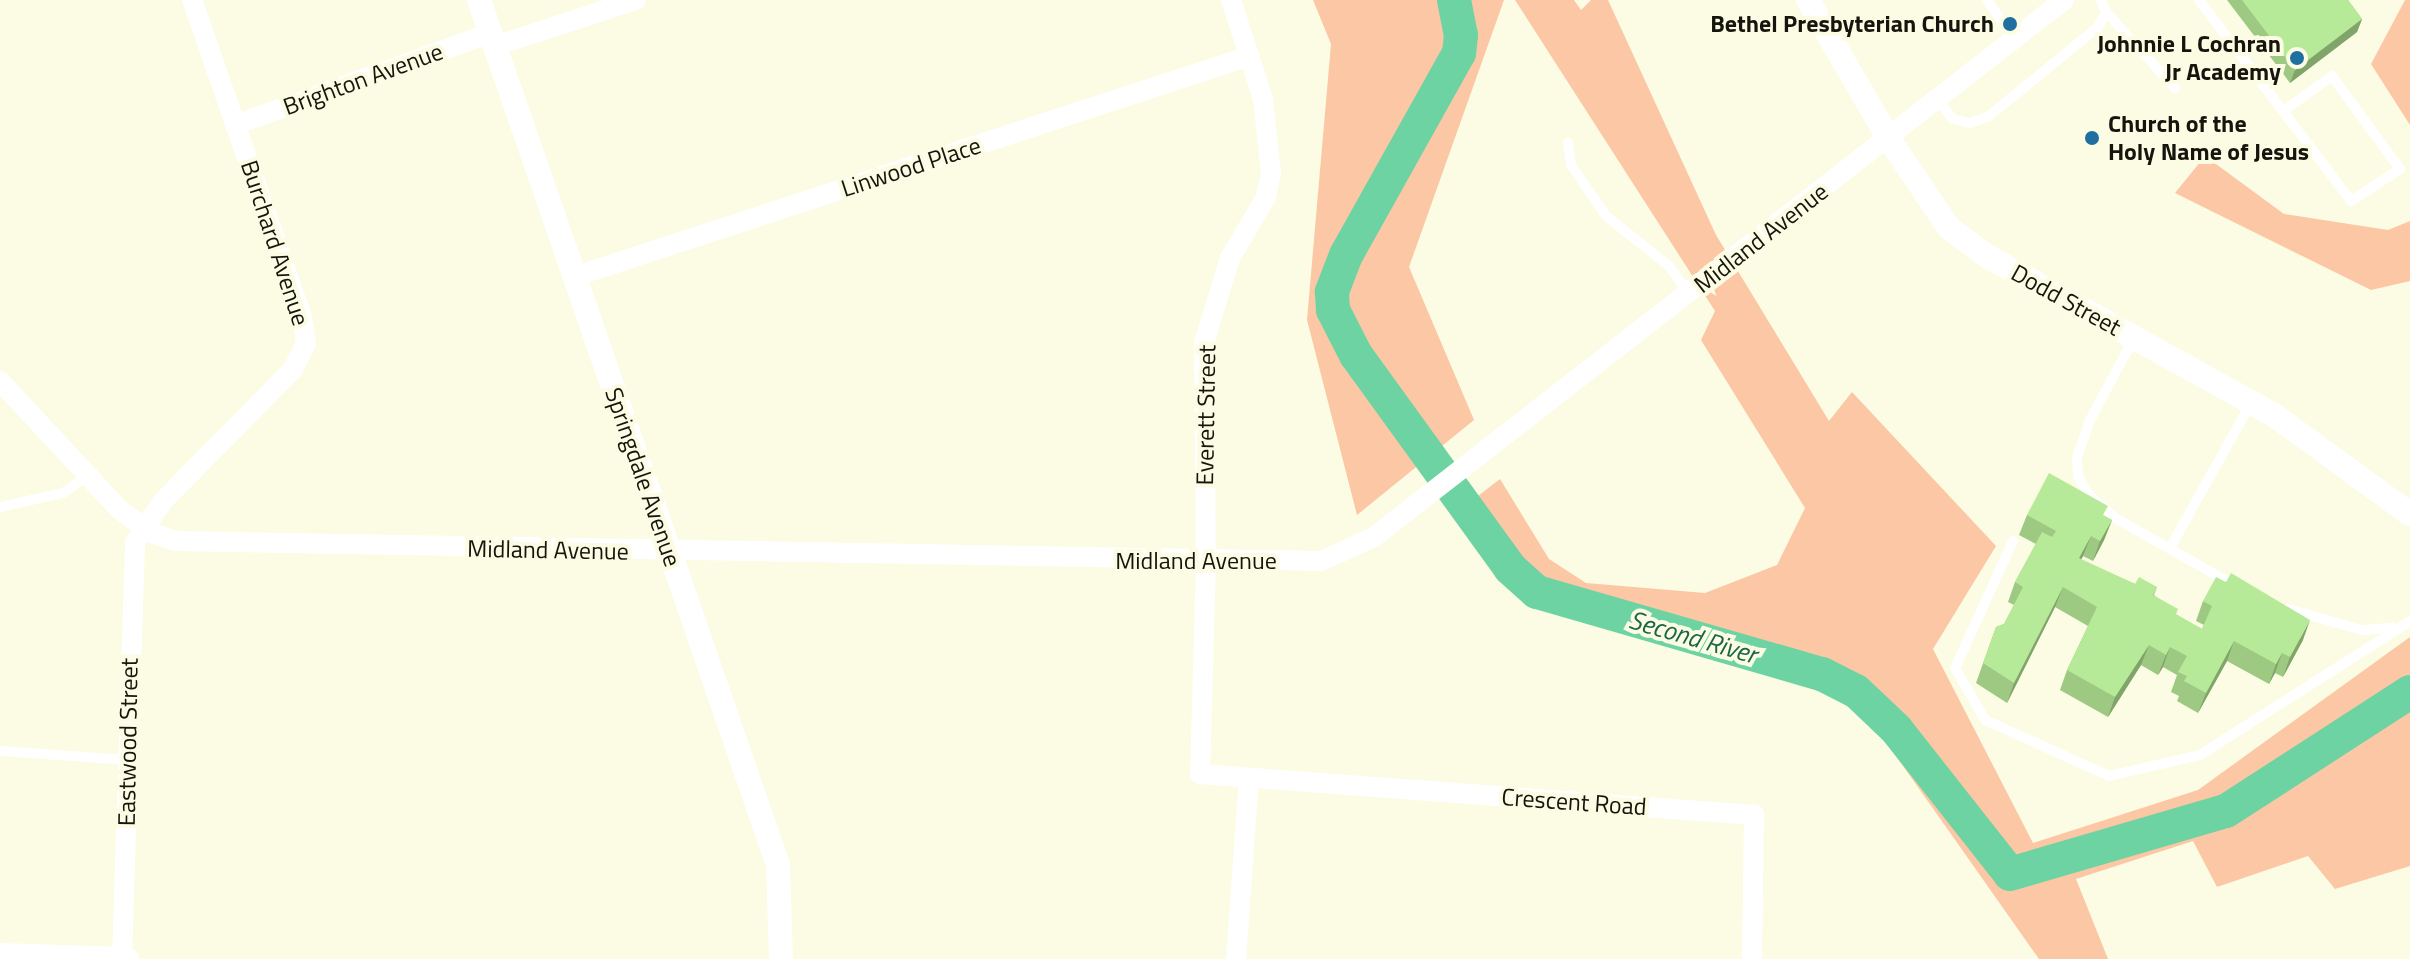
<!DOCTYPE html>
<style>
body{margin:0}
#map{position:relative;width:2410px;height:959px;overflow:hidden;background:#fbfce3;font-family:"Titillium Web",sans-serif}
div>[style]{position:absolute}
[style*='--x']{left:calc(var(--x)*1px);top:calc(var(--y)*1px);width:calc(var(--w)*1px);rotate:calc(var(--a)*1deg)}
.green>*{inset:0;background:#fbc7a5}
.river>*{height:34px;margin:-17px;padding:0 17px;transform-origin:17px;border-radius:17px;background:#6dd3a2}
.service>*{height:10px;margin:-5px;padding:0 5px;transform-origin:5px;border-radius:5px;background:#fff}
.minor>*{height:20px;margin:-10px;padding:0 10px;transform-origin:10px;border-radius:10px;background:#fff}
.tertiary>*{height:24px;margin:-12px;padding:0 12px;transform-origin:12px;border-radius:12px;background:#fff}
.wall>*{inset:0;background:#9dc983}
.shaded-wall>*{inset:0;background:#80a46a}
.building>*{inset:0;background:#b7ea98}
.dots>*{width:22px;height:22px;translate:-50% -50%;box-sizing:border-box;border:4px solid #fbfce3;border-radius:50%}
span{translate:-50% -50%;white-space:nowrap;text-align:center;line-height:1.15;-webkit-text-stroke:8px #fbfce3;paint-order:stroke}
.poi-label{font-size:24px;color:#15150d;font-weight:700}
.right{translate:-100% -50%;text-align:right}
.left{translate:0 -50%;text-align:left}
.street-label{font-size:24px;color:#15150d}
.water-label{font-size:26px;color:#1a6646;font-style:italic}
</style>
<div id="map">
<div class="green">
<i style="clip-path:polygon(1313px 0,1504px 0,1409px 267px,1474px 420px,1357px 515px,1307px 320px,1331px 44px)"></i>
<i style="clip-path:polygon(1515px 0,1574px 0,1581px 10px,1591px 0,1608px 0,1716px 235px,1829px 421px,1852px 392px,1996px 546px,1933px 649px,2033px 843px,2198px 790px,2410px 637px,2410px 866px,2335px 889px,2308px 856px,2217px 887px,2193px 841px,2076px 879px,2108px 959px,2039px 959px,1858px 702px,1544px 601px,1469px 503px,1500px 479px,1549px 559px,1586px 583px,1705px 593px,1777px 565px,1805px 508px,1701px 340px,1715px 311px)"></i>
<i style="clip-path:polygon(2405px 0,2410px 0,2410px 125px,2371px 64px)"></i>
<i style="clip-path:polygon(2205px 156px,2284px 214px,2388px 230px,2410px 221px,2410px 281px,2371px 290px,2175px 193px)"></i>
</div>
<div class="river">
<i style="--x:1454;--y:0;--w:36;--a:79"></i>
<i style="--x:1461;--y:35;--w:18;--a:96"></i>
<i style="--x:1459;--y:53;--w:231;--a:119.2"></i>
<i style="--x:1346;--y:255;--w:40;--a:111"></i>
<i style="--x:1332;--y:292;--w:18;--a:87"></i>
<i style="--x:1333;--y:310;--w:51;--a:62.9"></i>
<i style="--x:1356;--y:355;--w:263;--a:54.1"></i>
<i style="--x:1510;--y:568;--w:36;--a:42"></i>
<i style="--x:1537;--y:592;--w:297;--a:16.1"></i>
<i style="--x:1822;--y:674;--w:38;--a:27"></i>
<i style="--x:1856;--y:691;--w:55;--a:43.5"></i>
<i style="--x:1896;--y:729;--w:184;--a:51.8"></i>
<i style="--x:2010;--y:874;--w:225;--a:-16.3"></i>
<i style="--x:2226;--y:811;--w:219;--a:-32.9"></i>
</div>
<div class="service">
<i style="--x:1987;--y:0;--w:47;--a:55.3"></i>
<i style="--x:2199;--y:0;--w:252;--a:52.9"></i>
<i style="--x:2351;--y:201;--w:59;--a:-33.1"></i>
<i style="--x:2400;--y:169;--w:115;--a:-126.2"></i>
<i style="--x:2332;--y:76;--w:57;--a:144.3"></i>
<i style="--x:2106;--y:12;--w:103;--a:47.8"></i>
<i style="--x:1938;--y:100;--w:24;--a:52"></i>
<i style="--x:1953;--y:119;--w:17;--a:13"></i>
<i style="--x:1970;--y:123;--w:20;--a:-20"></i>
<i style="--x:1989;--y:116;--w:141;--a:-39.2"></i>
<i style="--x:2098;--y:27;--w:17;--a:-62"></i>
<i style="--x:2106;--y:12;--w:13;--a:-113"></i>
<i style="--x:1568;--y:143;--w:22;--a:82"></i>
<i style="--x:1571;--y:165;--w:62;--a:55.5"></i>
<i style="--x:1606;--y:216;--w:80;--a:38.4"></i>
<i style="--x:1669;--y:266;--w:34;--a:54"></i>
<i style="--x:2134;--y:338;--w:93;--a:118.2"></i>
<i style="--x:2090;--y:420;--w:39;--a:109"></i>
<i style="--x:2077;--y:457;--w:19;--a:87"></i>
<i style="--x:2078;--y:476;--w:21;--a:61"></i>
<i style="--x:2088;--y:494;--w:38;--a:41"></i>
<i style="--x:2117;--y:519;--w:138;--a:29.5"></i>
<i style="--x:0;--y:507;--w:65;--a:-12.5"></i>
<i style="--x:63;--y:493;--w:29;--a:-35"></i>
<i style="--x:2013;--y:541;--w:140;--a:114.5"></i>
<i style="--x:1955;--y:668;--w:60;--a:60"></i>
<i style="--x:1985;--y:720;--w:136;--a:24.3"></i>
<i style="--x:2109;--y:776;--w:93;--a:-13"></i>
<i style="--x:2200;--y:755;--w:249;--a:-32.5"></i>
<i style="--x:2170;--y:548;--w:166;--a:-60.8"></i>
<i style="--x:2288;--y:609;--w:77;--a:15.8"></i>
<i style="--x:2362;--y:630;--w:31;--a:-4"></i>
<i style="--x:0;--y:751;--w:128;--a:4"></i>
</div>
<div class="minor">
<i style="--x:1231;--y:0;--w:104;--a:72.1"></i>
<i style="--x:1263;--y:99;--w:74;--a:83.8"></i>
<i style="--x:1271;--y:173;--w:25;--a:102"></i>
<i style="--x:1266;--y:197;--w:71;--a:120.5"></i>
<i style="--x:1230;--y:258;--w:89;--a:107"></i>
<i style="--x:1204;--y:343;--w:219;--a:89.5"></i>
<i style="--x:1206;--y:562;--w:212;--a:91.6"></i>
<i style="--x:1200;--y:774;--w:556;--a:4.23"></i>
<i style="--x:1754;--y:815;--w:144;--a:90.8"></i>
<i style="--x:495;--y:46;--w:148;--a:-18.1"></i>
<i style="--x:235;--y:125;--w:272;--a:-19.8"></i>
<i style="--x:573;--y:277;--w:712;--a:-18.08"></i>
<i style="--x:0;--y:381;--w:176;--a:47.1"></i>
<i style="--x:120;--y:510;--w:39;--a:36"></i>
<i style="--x:152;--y:533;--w:24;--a:19"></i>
<i style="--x:175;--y:541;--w:1146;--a:1"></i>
<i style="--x:1321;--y:561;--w:58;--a:-24.4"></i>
<i style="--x:1374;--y:537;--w:874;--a:-37.89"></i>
<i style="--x:122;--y:959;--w:417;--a:-88.2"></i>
<i style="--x:135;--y:542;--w:50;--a:-55.7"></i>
<i style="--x:163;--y:501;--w:185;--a:-45.4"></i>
<i style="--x:293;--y:369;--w:29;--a:-63"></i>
<i style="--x:306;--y:343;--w:26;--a:-99"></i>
<i style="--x:302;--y:317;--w:336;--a:-109.1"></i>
<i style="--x:1236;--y:959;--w:181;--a:-85.9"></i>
</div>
<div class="tertiary">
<i style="--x:479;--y:0;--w:915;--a:70.93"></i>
<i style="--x:778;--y:865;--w:94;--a:88.2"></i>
<i style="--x:1808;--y:0;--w:161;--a:59.8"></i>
<i style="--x:1889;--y:139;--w:107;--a:56"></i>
<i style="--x:1949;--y:228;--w:47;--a:36.4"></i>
<i style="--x:1987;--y:256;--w:328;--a:29"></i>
<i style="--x:2274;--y:415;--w:168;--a:36.1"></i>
<i style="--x:0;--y:955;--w:127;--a:1.8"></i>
</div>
<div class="wall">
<i style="clip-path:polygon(2227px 0,2348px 0,2362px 19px,2357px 32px,2290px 83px)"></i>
<i style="clip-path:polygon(2027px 515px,2104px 516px,2112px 520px,2104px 540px,2093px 561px,2083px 556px,2081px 560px,2135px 584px,2157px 587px,2154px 595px,2176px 615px,2202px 629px,2204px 625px,2196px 621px,2203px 601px,2303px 640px,2283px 677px,2275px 673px,2269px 684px,2227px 661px,2198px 713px,2177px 701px,2179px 696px,2171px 692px,2177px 675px,2163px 667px,2158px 675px,2141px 665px,2108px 717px,2060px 690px,2067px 670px,2088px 626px,2055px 607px,2007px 703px,1976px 683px,1996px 627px,2004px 624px,2014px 605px,2008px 602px,2015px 582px,2036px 544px,2019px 535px)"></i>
</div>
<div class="shaded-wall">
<i style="clip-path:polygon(2362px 19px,2357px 32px,2290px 83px,2295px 70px)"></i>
<i style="clip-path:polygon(2112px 520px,2104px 540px,2093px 561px,2100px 541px)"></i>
<i style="clip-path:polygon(2091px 536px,2083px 556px,2071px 578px,2079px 558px)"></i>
<i style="clip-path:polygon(2063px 587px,2055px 607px,2007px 703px,2014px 683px)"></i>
<i style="clip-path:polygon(2310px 620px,2303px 640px,2283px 677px,2290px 657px)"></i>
<i style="clip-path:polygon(2234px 641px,2227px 661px,2198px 713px,2206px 693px)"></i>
<i style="clip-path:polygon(2149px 645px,2141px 665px,2108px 717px,2115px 697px)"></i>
<i style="clip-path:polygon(2170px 647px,2163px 667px,2158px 675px,2166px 655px)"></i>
<i style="clip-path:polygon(2282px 653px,2275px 673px,2269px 684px,2276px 664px)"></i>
</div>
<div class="building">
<i style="clip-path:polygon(2242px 0,2348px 0,2362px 19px,2295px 70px)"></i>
<i style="clip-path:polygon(2049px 473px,2108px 506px,2103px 515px,2112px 520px,2100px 541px,2091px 536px,2079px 558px,2135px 584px,2139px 577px,2157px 587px,2153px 595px,2178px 609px,2176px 614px,2202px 629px,2212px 606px,2203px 601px,2216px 577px,2226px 582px,2231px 573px,2310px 620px,2290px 657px,2282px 653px,2276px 664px,2234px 641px,2206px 693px,2184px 681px,2187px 676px,2178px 672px,2187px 656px,2170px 647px,2166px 655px,2149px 645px,2115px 697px,2067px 670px,2097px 607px,2063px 587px,2014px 683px,1983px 663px,1996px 627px,2004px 624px,2023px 587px,2015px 582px,2042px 532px,2052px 537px,2056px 531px,2027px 515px)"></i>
</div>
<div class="dots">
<i style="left:2010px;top:24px;background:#1f70a1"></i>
<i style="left:2297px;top:58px;background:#1f70a1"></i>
<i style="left:2092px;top:138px;background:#1f70a1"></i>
</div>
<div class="poi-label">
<span class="right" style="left:1994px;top:24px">Bethel Presbyterian Church</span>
<span class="right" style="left:2281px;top:58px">Johnnie L Cochran<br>Jr Academy</span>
<span class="left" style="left:2108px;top:138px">Church of the<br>Holy Name of Jesus</span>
</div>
<div class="street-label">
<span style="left:363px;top:79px;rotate:-20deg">Brighton Avenue</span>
<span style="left:911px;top:167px;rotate:-18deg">Linwood Place</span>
<span style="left:1761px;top:238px;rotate:-38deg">Midland Avenue</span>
<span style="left:275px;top:243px;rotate:72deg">Burchard Avenue</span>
<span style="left:2066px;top:300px;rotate:29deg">Dodd Street</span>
<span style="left:1206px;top:415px;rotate:-89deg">Everett Street</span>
<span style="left:643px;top:477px;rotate:71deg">Springdale Avenue</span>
<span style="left:548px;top:550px;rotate:1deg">Midland Avenue</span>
<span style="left:1196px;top:561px">Midland Avenue</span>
<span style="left:128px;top:742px;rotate:-89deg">Eastwood Street</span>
<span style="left:1574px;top:802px;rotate:4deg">Crescent Road</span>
</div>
<div class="water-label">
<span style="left:1693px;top:637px;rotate:16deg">Second River</span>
</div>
</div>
